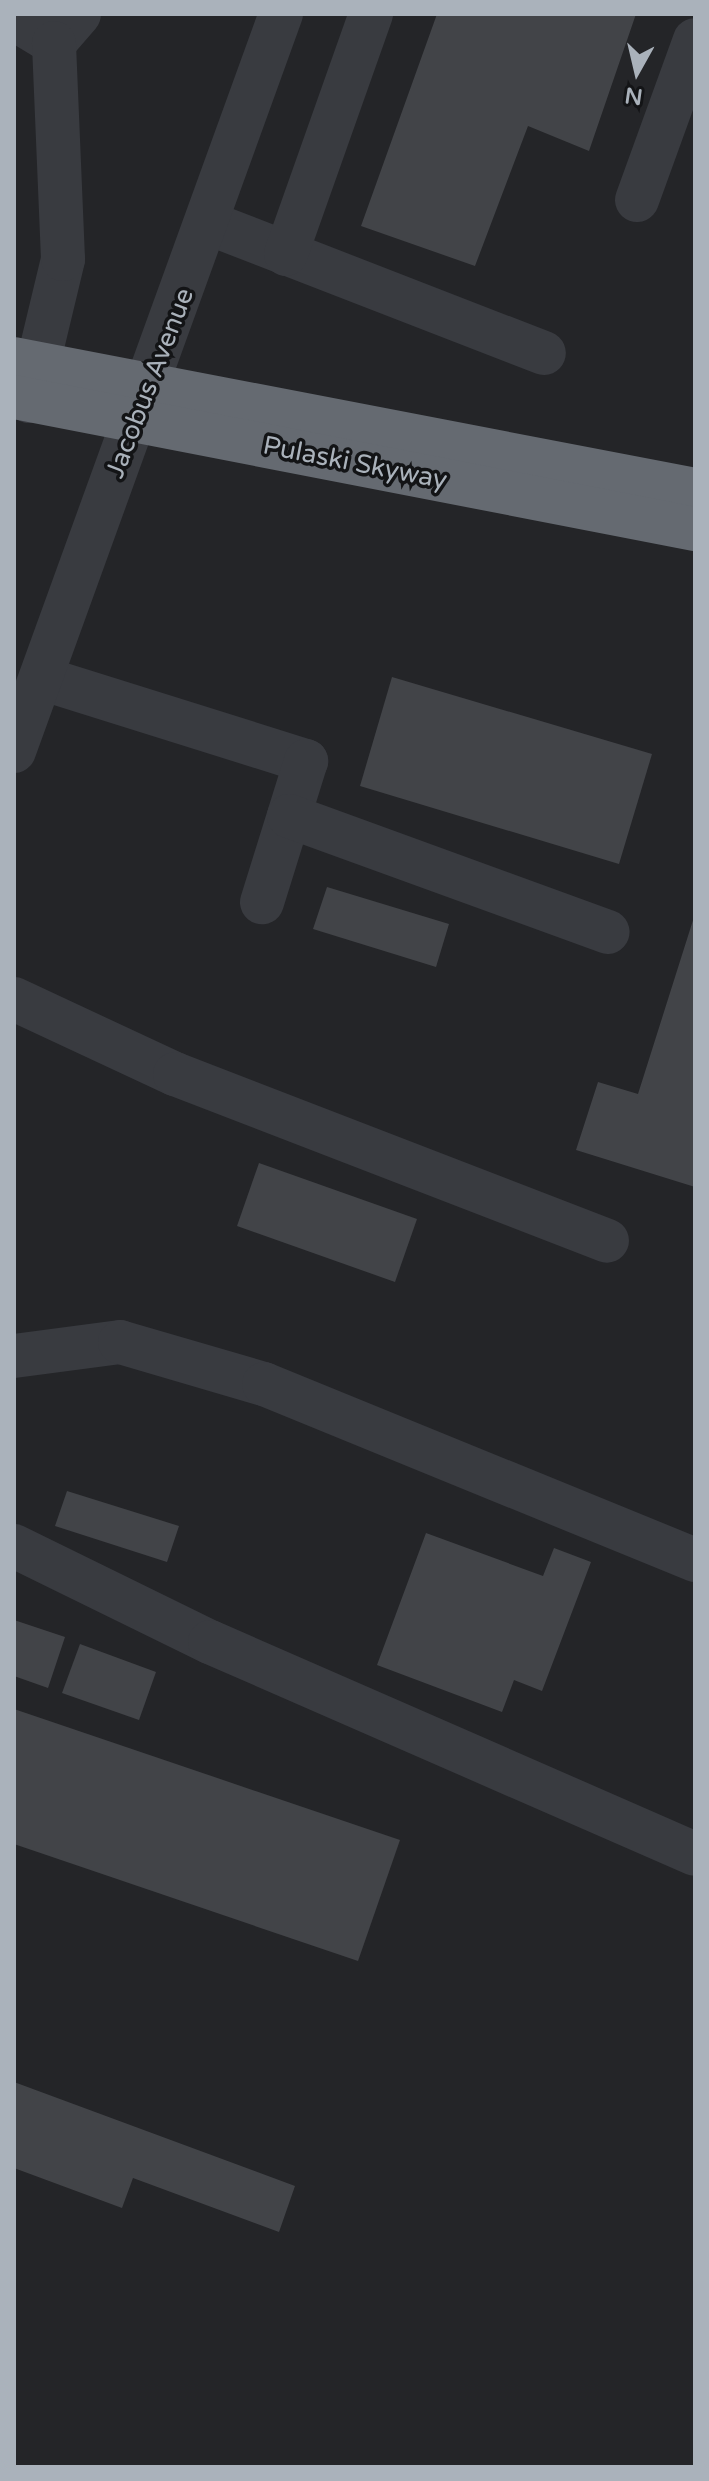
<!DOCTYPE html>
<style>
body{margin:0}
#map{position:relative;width:709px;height:2481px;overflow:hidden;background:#18191b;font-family:"Varela Round",sans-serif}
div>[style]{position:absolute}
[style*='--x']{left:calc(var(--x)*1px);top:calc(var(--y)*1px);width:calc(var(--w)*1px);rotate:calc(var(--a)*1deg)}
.built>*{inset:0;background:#242528}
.building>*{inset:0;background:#424448}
.minor>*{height:44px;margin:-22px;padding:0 22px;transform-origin:22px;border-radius:22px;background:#393b40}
.highway-bridge>*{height:44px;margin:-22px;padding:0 22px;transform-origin:22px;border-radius:22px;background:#656a71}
span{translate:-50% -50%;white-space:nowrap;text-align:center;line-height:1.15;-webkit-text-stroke:7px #131416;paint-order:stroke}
.street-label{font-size:26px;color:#aab2bb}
.frame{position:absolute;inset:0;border:16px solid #aab2bb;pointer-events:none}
.north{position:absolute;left:597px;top:32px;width:80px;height:80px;-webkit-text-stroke:6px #131416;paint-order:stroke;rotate:188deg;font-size:22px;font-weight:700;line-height:32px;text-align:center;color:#aab2bb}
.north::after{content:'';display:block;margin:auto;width:28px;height:36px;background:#aab2bb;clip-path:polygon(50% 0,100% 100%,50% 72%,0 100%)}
</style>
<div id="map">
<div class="built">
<i style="clip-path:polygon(14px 14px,695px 14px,695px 2467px,14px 2467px)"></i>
</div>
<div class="building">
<i style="clip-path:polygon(437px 14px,636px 14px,589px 151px,528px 126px,475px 266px,361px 226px)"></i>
<i style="clip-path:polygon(392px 677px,652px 754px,619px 864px,360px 786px)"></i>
<i style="clip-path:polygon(327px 887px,449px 924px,436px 967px,313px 929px)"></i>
<i style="clip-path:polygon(694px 917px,695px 918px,695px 1187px,576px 1150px,598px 1082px,638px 1094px)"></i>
<i style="clip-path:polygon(259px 1163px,417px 1219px,395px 1282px,237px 1226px)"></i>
<i style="clip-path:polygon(67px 1491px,179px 1526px,167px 1562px,55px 1526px)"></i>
<i style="clip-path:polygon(426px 1533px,543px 1576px,554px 1548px,591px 1562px,542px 1691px,514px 1680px,502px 1712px,377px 1665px)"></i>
<i style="clip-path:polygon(14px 1620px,65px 1637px,48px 1688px,14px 1676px)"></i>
<i style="clip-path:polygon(80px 1644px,156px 1672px,139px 1720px,62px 1693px)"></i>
<i style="clip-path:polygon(14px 1709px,400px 1840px,358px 1961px,14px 1844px)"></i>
<i style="clip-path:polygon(14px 2082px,295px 2186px,279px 2232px,133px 2178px,122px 2208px,14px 2168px)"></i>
</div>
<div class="minor">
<i style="--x:14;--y:19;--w:47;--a:31"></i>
<i style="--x:54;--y:43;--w:38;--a:-49"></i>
<i style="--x:637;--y:200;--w:170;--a:-70.1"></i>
<i style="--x:211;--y:224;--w:357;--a:21.2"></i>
<i style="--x:286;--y:254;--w:255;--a:-70.5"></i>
<i style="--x:29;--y:401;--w:146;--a:-76.5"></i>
<i style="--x:63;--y:259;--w:216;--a:-92.4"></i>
<i style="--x:41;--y:678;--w:278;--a:17.4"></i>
<i style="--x:306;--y:761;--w:148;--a:107.3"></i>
<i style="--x:14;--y:751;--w:784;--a:-70.09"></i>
<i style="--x:289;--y:816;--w:339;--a:20"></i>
<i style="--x:14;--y:999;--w:178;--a:25"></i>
<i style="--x:175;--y:1074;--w:463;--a:21.1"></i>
<i style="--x:14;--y:1356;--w:107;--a:-7.5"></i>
<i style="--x:120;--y:1342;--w:150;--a:16.3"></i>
<i style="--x:264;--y:1384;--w:466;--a:22.2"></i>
<i style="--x:14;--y:1546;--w:218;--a:26.1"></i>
<i style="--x:210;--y:1642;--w:529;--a:23.61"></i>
</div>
<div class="highway-bridge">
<i style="--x:14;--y:359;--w:693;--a:10.89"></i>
<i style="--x:14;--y:397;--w:694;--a:10.97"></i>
</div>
<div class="street-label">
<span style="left:150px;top:383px;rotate:-69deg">Jacobus Avenue</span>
<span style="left:355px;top:463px;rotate:11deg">Pulaski Skyway</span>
</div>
<div class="frame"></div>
<div class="north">N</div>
</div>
